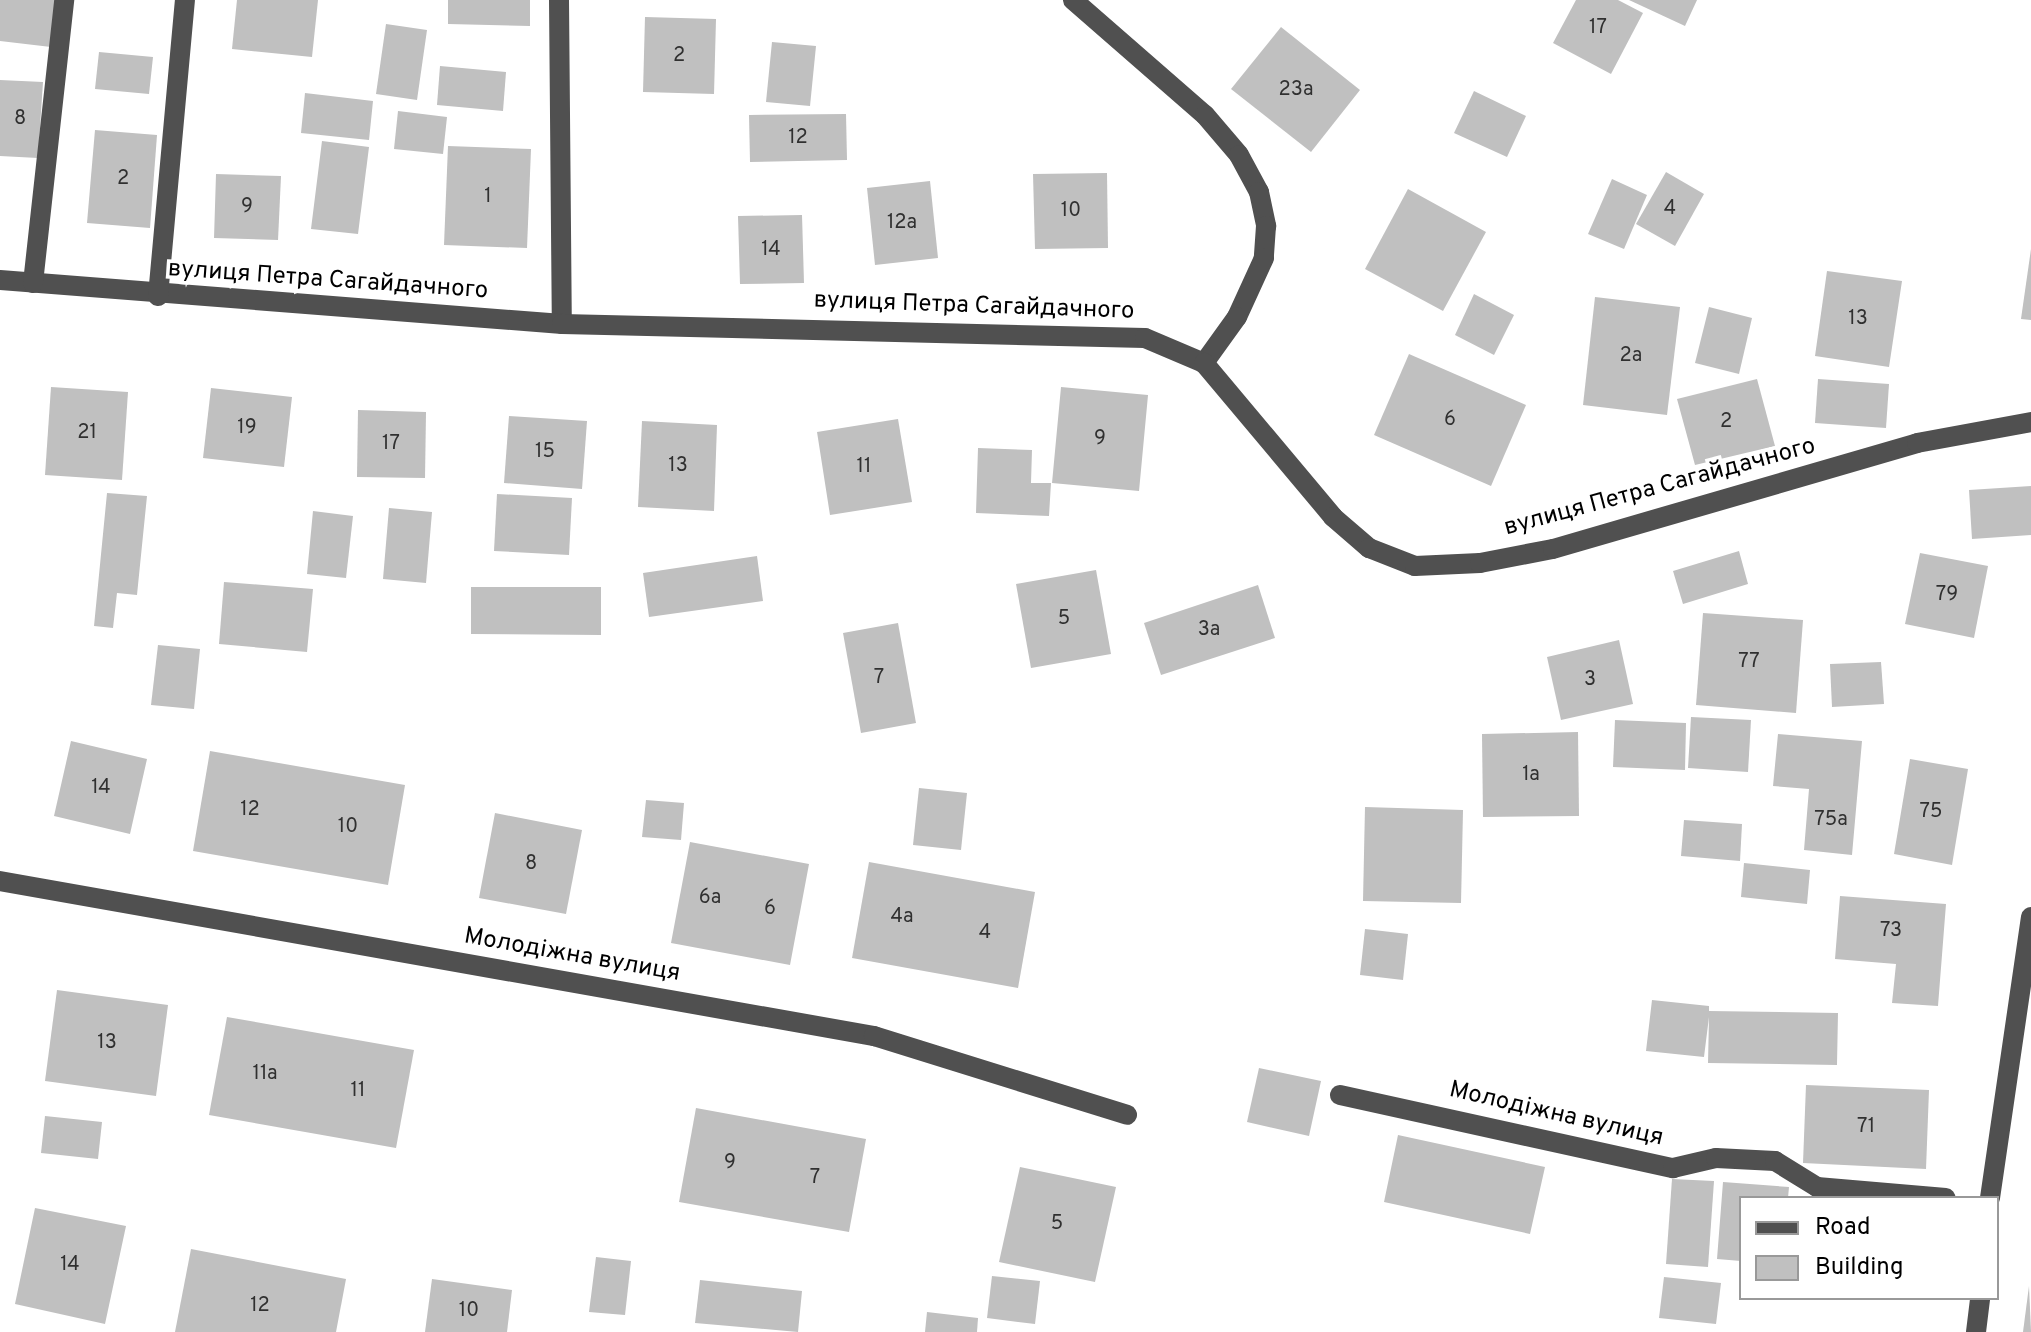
<!DOCTYPE html>
<meta charset="utf-8">
<style>
body{margin:0}
#map{position:relative;width:2031px;height:1332px;overflow:hidden;background:#fff;font-family:Overpass,sans-serif}
div>[style]{position:absolute}
[style*='--x']{left:calc(var(--x)*1px);top:calc(var(--y)*1px);width:calc(var(--w)*1px);rotate:calc(var(--a)*1deg)}
.building>*{inset:0;background:#c0c0c0}
.minor>*{height:20px;margin:-10px;padding:0 10px;transform-origin:10px;border-radius:10px;background:#505050}
span{translate:-50% -50%;white-space:nowrap;text-align:center;line-height:1.15;-webkit-text-stroke:7px #fff;paint-order:stroke}
.number-label{font-size:20px;color:#303030}
.number-label span{-webkit-text-stroke-width:0}
.street-label{font-size:24px;color:#000}
.legend{position:absolute;left:1739px;top:1196px;width:260px;height:104px;box-sizing:border-box;background:#fff;border:2px solid #999;margin:0;padding:10px 14px;list-style:none;font-size:24px;color:#000}
.legend li{display:flex;align-items:center;gap:16px;height:40px}
.legend b{width:40px;border:2px solid #999}
</style>
<div id="map">
<div class="building">
<i style="clip-path:polygon(0 0,55px 0,51px 47px,0 41px)"></i>
<i style="clip-path:polygon(237px 0,318px 0,312px 57px,232px 49px)"></i>
<i style="clip-path:polygon(448px 0,530px 0,530px 26px,448px 24px)"></i>
<i style="clip-path:polygon(1576px 0,1618px 0,1643px 13px,1611px 74px,1553px 43px)"></i>
<i style="clip-path:polygon(1629px 0,1697px 0,1685px 26px)"></i>
<i style="clip-path:polygon(645px 17px,716px 19px,714px 94px,643px 92px)"></i>
<i style="clip-path:polygon(386px 24px,427px 30px,417px 100px,376px 94px)"></i>
<i style="clip-path:polygon(1281px 27px,1360px 90px,1311px 152px,1231px 89px)"></i>
<i style="clip-path:polygon(772px 42px,816px 46px,810px 106px,766px 102px)"></i>
<i style="clip-path:polygon(99px 52px,153px 57px,149px 94px,95px 89px)"></i>
<i style="clip-path:polygon(440px 66px,506px 72px,503px 111px,437px 105px)"></i>
<i style="clip-path:polygon(0 80px,43px 82px,38px 158px,0 156px)"></i>
<i style="clip-path:polygon(1474px 91px,1526px 116px,1507px 157px,1454px 133px)"></i>
<i style="clip-path:polygon(305px 93px,373px 101px,369px 140px,301px 133px)"></i>
<i style="clip-path:polygon(398px 111px,447px 117px,443px 154px,394px 149px)"></i>
<i style="clip-path:polygon(846px 114px,847px 160px,750px 162px,749px 115px)"></i>
<i style="clip-path:polygon(95px 130px,157px 135px,150px 228px,87px 223px)"></i>
<i style="clip-path:polygon(322px 141px,369px 147px,358px 234px,311px 229px)"></i>
<i style="clip-path:polygon(448px 146px,531px 149px,527px 248px,444px 245px)"></i>
<i style="clip-path:polygon(1666px 172px,1704px 194px,1675px 246px,1636px 224px)"></i>
<i style="clip-path:polygon(1107px 173px,1108px 248px,1035px 249px,1033px 174px)"></i>
<i style="clip-path:polygon(216px 174px,281px 176px,278px 240px,214px 238px)"></i>
<i style="clip-path:polygon(1612px 179px,1647px 195px,1624px 249px,1588px 234px)"></i>
<i style="clip-path:polygon(930px 181px,938px 258px,875px 265px,867px 188px)"></i>
<i style="clip-path:polygon(1408px 189px,1486px 232px,1443px 311px,1365px 269px)"></i>
<i style="clip-path:polygon(802px 215px,804px 283px,740px 284px,738px 216px)"></i>
<i style="clip-path:polygon(2031px 249px,2031px 320px,2021px 319px)"></i>
<i style="clip-path:polygon(1827px 271px,1902px 281px,1889px 367px,1815px 356px)"></i>
<i style="clip-path:polygon(1474px 294px,1514px 315px,1494px 355px,1455px 335px)"></i>
<i style="clip-path:polygon(1595px 297px,1680px 307px,1667px 415px,1583px 405px)"></i>
<i style="clip-path:polygon(1709px 307px,1752px 318px,1739px 374px,1695px 363px)"></i>
<i style="clip-path:polygon(1409px 354px,1526px 405px,1491px 486px,1374px 435px)"></i>
<i style="clip-path:polygon(1757px 379px,1775px 446px,1695px 465px,1677px 399px)"></i>
<i style="clip-path:polygon(1818px 379px,1889px 384px,1886px 428px,1815px 423px)"></i>
<i style="clip-path:polygon(51px 387px,128px 392px,122px 480px,45px 475px)"></i>
<i style="clip-path:polygon(1061px 387px,1148px 395px,1139px 491px,1052px 483px)"></i>
<i style="clip-path:polygon(211px 388px,292px 397px,284px 467px,203px 458px)"></i>
<i style="clip-path:polygon(358px 410px,426px 412px,425px 478px,357px 477px)"></i>
<i style="clip-path:polygon(509px 416px,587px 421px,582px 489px,504px 483px)"></i>
<i style="clip-path:polygon(898px 419px,912px 502px,830px 515px,817px 432px)"></i>
<i style="clip-path:polygon(642px 421px,717px 425px,714px 511px,638px 507px)"></i>
<i style="clip-path:polygon(978px 448px,1032px 450px,1031px 483px,1051px 483px,1049px 516px,976px 513px)"></i>
<i style="clip-path:polygon(2031px 486px,2031px 535px,1972px 539px,1969px 490px)"></i>
<i style="clip-path:polygon(107px 493px,147px 496px,137px 595px,117px 593px,113px 628px,94px 626px)"></i>
<i style="clip-path:polygon(497px 494px,572px 498px,569px 555px,494px 551px)"></i>
<i style="clip-path:polygon(389px 508px,432px 512px,426px 583px,383px 579px)"></i>
<i style="clip-path:polygon(313px 511px,353px 516px,346px 578px,307px 574px)"></i>
<i style="clip-path:polygon(1739px 551px,1748px 584px,1683px 604px,1673px 571px)"></i>
<i style="clip-path:polygon(1920px 553px,1988px 566px,1974px 638px,1905px 624px)"></i>
<i style="clip-path:polygon(757px 556px,763px 601px,649px 617px,643px 573px)"></i>
<i style="clip-path:polygon(1096px 570px,1111px 654px,1031px 668px,1016px 584px)"></i>
<i style="clip-path:polygon(224px 582px,313px 589px,307px 652px,219px 644px)"></i>
<i style="clip-path:polygon(1258px 585px,1275px 638px,1161px 675px,1144px 623px)"></i>
<i style="clip-path:polygon(471px 587px,601px 587px,601px 635px,471px 634px)"></i>
<i style="clip-path:polygon(1703px 613px,1803px 620px,1796px 713px,1696px 705px)"></i>
<i style="clip-path:polygon(898px 623px,916px 723px,861px 733px,843px 633px)"></i>
<i style="clip-path:polygon(1619px 640px,1633px 704px,1561px 720px,1547px 657px)"></i>
<i style="clip-path:polygon(158px 645px,200px 649px,194px 709px,151px 705px)"></i>
<i style="clip-path:polygon(1881px 662px,1884px 704px,1832px 707px,1830px 664px)"></i>
<i style="clip-path:polygon(1691px 717px,1751px 720px,1748px 772px,1688px 768px)"></i>
<i style="clip-path:polygon(1615px 720px,1686px 723px,1685px 770px,1613px 767px)"></i>
<i style="clip-path:polygon(1578px 732px,1579px 816px,1483px 817px,1482px 734px)"></i>
<i style="clip-path:polygon(1778px 734px,1862px 741px,1852px 855px,1804px 850px,1809px 789px,1773px 786px)"></i>
<i style="clip-path:polygon(71px 741px,147px 759px,130px 834px,54px 816px)"></i>
<i style="clip-path:polygon(210px 751px,405px 785px,388px 885px,193px 851px)"></i>
<i style="clip-path:polygon(1910px 759px,1968px 769px,1952px 865px,1894px 854px)"></i>
<i style="clip-path:polygon(919px 788px,967px 793px,961px 850px,913px 845px)"></i>
<i style="clip-path:polygon(646px 800px,684px 803px,681px 840px,642px 837px)"></i>
<i style="clip-path:polygon(1365px 807px,1463px 810px,1461px 903px,1363px 901px)"></i>
<i style="clip-path:polygon(495px 813px,582px 830px,566px 914px,479px 898px)"></i>
<i style="clip-path:polygon(1684px 820px,1742px 824px,1740px 861px,1681px 856px)"></i>
<i style="clip-path:polygon(690px 842px,809px 864px,790px 965px,671px 943px)"></i>
<i style="clip-path:polygon(869px 862px,1035px 892px,1018px 988px,852px 958px)"></i>
<i style="clip-path:polygon(1744px 863px,1810px 870px,1807px 904px,1741px 897px)"></i>
<i style="clip-path:polygon(1840px 896px,1946px 904px,1938px 1006px,1892px 1003px,1896px 964px,1835px 959px)"></i>
<i style="clip-path:polygon(1365px 929px,1408px 934px,1403px 980px,1360px 975px)"></i>
<i style="clip-path:polygon(57px 990px,168px 1005px,156px 1096px,45px 1081px)"></i>
<i style="clip-path:polygon(1652px 1000px,1709px 1006px,1709px 1011px,1838px 1013px,1837px 1065px,1708px 1063px,1709px 1017px,1704px 1057px,1646px 1051px)"></i>
<i style="clip-path:polygon(227px 1017px,414px 1050px,396px 1148px,209px 1115px)"></i>
<i style="clip-path:polygon(1259px 1068px,1321px 1081px,1309px 1136px,1247px 1122px)"></i>
<i style="clip-path:polygon(1806px 1085px,1929px 1090px,1926px 1169px,1803px 1163px)"></i>
<i style="clip-path:polygon(696px 1108px,866px 1139px,849px 1232px,679px 1202px)"></i>
<i style="clip-path:polygon(45px 1116px,102px 1122px,98px 1159px,41px 1153px)"></i>
<i style="clip-path:polygon(1398px 1135px,1545px 1167px,1530px 1234px,1384px 1202px)"></i>
<i style="clip-path:polygon(1020px 1167px,1116px 1187px,1095px 1282px,999px 1262px)"></i>
<i style="clip-path:polygon(1672px 1179px,1714px 1181px,1708px 1267px,1666px 1264px)"></i>
<i style="clip-path:polygon(1723px 1182px,1789px 1187px,1788px 1198px,1741px 1198px,1741px 1261px,1717px 1259px)"></i>
<i style="clip-path:polygon(35px 1208px,126px 1226px,105px 1324px,15px 1304px)"></i>
<i style="clip-path:polygon(191px 1249px,346px 1279px,336px 1332px,175px 1332px)"></i>
<i style="clip-path:polygon(596px 1257px,631px 1261px,625px 1315px,589px 1312px)"></i>
<i style="clip-path:polygon(992px 1276px,1040px 1281px,1035px 1324px,987px 1318px)"></i>
<i style="clip-path:polygon(1664px 1277px,1721px 1283px,1716px 1324px,1659px 1318px)"></i>
<i style="clip-path:polygon(432px 1279px,512px 1290px,507px 1332px,425px 1332px)"></i>
<i style="clip-path:polygon(700px 1280px,802px 1291px,798px 1332px,695px 1323px)"></i>
<i style="clip-path:polygon(2029px 1286px,2031px 1332px,2023px 1332px)"></i>
<i style="clip-path:polygon(927px 1312px,978px 1318px,977px 1332px,925px 1332px)"></i>
</div>
<div class="minor">
<i style="--x:559;--y:0;--w:324;--a:89.5"></i>
<i style="--x:1073;--y:0;--w:175;--a:41.1"></i>
<i style="--x:1205;--y:115;--w:52;--a:49.6"></i>
<i style="--x:1239;--y:155;--w:42;--a:61.6"></i>
<i style="--x:1259;--y:192;--w:35;--a:78"></i>
<i style="--x:1266;--y:226;--w:32;--a:94"></i>
<i style="--x:1264;--y:258;--w:65;--a:114.6"></i>
<i style="--x:1237;--y:317;--w:57;--a:125.7"></i>
<i style="--x:0;--y:280;--w:564;--a:4.48"></i>
<i style="--x:562;--y:324;--w:583;--a:1.38"></i>
<i style="--x:1145;--y:338;--w:64;--a:23"></i>
<i style="--x:1204;--y:363;--w:201;--a:50"></i>
<i style="--x:1333;--y:517;--w:48;--a:40.7"></i>
<i style="--x:1369;--y:548;--w:49;--a:21.4"></i>
<i style="--x:1415;--y:566;--w:65;--a:-2.6"></i>
<i style="--x:1480;--y:563;--w:74;--a:-10.9"></i>
<i style="--x:1553;--y:549;--w:379;--a:-16.2"></i>
<i style="--x:1917;--y:443;--w:116;--a:-10.4"></i>
<i style="--x:33;--y:283;--w:285;--a:-83.7"></i>
<i style="--x:158;--y:296;--w:297;--a:-84.8"></i>
<i style="--x:0;--y:881;--w:888;--a:10.06"></i>
<i style="--x:874;--y:1036;--w:265;--a:17.3"></i>
<i style="--x:1340;--y:1095;--w:341;--a:12.4"></i>
<i style="--x:1673;--y:1168;--w:44;--a:-13.1"></i>
<i style="--x:1716;--y:1158;--w:59;--a:2.9"></i>
<i style="--x:1775;--y:1161;--w:49;--a:31.8"></i>
<i style="--x:1817;--y:1187;--w:129;--a:4.9"></i>
<i style="--x:1990;--y:1198;--w:284;--a:-81.7"></i>
<i style="--x:1976;--y:1332;--w:34;--a:-83"></i>
</div>
<div class="number-label">
<span style="left:1598px;top:28px">17</span>
<span style="left:679px;top:56px">2</span>
<span style="left:1296px;top:90px">23а</span>
<span style="left:20px;top:119px">8</span>
<span style="left:798px;top:138px">12</span>
<span style="left:123px;top:179px">2</span>
<span style="left:488px;top:197px">1</span>
<span style="left:247px;top:207px">9</span>
<span style="left:1670px;top:209px">4</span>
<span style="left:1071px;top:211px">10</span>
<span style="left:902px;top:223px">12а</span>
<span style="left:771px;top:250px">14</span>
<span style="left:1858px;top:319px">13</span>
<span style="left:1631px;top:356px">2а</span>
<span style="left:1450px;top:420px">6</span>
<span style="left:1726px;top:422px">2</span>
<span style="left:247px;top:428px">19</span>
<span style="left:87px;top:433px">21</span>
<span style="left:1100px;top:439px">9</span>
<span style="left:391px;top:444px">17</span>
<span style="left:545px;top:452px">15</span>
<span style="left:678px;top:466px">13</span>
<span style="left:864px;top:467px">11</span>
<span style="left:1947px;top:595px">79</span>
<span style="left:1064px;top:619px">5</span>
<span style="left:1209px;top:630px">3а</span>
<span style="left:1749px;top:662px">77</span>
<span style="left:879px;top:678px">7</span>
<span style="left:1590px;top:680px">3</span>
<span style="left:1531px;top:775px">1а</span>
<span style="left:101px;top:788px">14</span>
<span style="left:250px;top:810px">12</span>
<span style="left:1931px;top:812px">75</span>
<span style="left:1831px;top:820px">75а</span>
<span style="left:348px;top:827px">10</span>
<span style="left:531px;top:864px">8</span>
<span style="left:710px;top:898px">6а</span>
<span style="left:770px;top:909px">6</span>
<span style="left:902px;top:917px">4а</span>
<span style="left:1891px;top:931px">73</span>
<span style="left:985px;top:933px">4</span>
<span style="left:107px;top:1043px">13</span>
<span style="left:265px;top:1074px">11а</span>
<span style="left:358px;top:1091px">11</span>
<span style="left:1866px;top:1127px">71</span>
<span style="left:730px;top:1163px">9</span>
<span style="left:815px;top:1178px">7</span>
<span style="left:1057px;top:1224px">5</span>
<span style="left:70px;top:1265px">14</span>
<span style="left:260px;top:1306px">12</span>
<span style="left:469px;top:1311px">10</span>
</div>
<div class="street-label">
<span style="left:328px;top:281px;rotate:4deg">вулиця Петра Сагайдачного</span>
<span style="left:974px;top:307px;rotate:2deg">вулиця Петра Сагайдачного</span>
<span style="left:1660px;top:488px;rotate:-15deg">вулиця Петра Сагайдачного</span>
<span style="left:572px;top:956px;rotate:10deg">Молодіжна вулиця</span>
<span style="left:1556px;top:1115px;rotate:13deg">Молодіжна вулиця</span>
</div>
<ul class="legend">
<li><b style="height:10px;background:#505050"></b>Road</li>
<li><b style="height:22px;background:#c0c0c0"></b>Building</li>
</ul>
</div>
